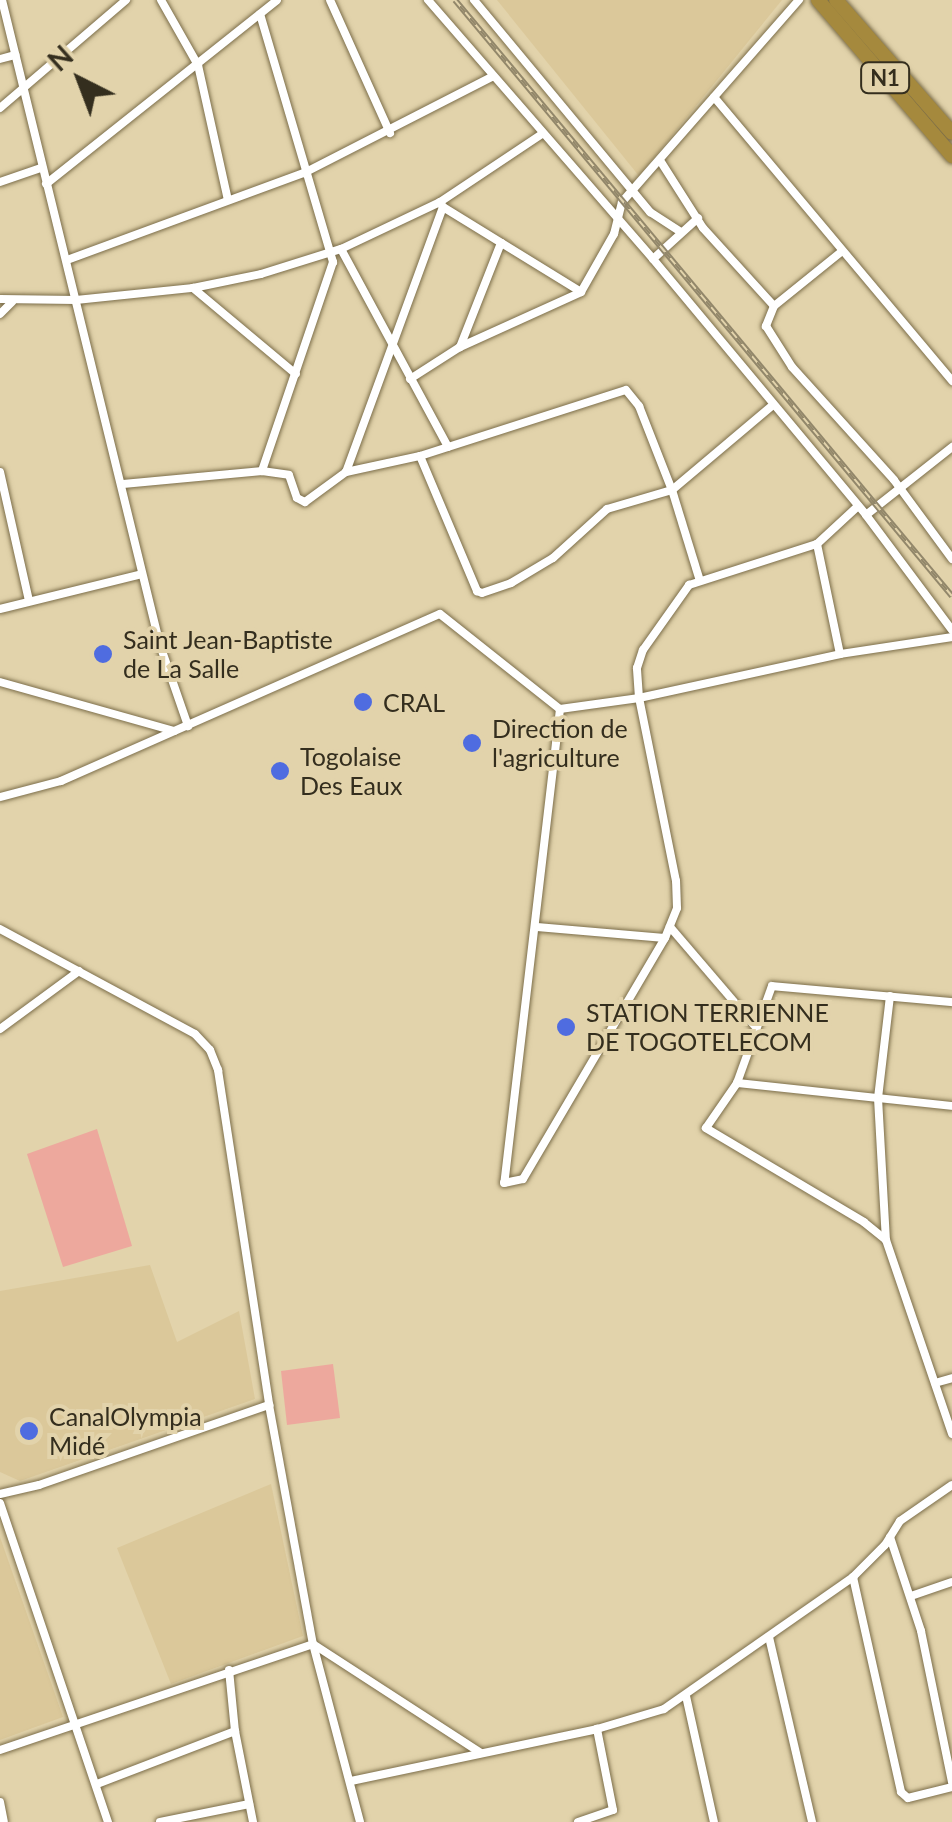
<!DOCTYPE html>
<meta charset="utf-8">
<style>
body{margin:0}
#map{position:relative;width:952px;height:1822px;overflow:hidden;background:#e2d3ab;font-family:Lato,sans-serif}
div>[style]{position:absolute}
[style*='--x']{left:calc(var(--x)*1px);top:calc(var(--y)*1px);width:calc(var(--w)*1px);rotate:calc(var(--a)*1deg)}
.built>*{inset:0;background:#dbc89a}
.green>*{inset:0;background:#eda89d}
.roads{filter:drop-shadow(0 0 2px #7c6e4a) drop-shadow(0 0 2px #7c6e4a)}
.street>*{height:8px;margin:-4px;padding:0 4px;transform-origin:4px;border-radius:4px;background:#fff}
.highway>*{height:14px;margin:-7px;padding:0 7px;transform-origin:7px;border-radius:7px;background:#a5893d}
.rail>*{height:6px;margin-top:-3px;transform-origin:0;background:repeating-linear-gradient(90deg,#e2d3ab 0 8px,#92876a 0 16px);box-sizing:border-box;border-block:2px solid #92876a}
.dots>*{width:28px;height:28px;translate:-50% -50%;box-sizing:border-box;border:5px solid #e2d3ab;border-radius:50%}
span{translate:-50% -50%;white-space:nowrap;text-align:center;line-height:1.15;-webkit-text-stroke:8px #e2d3ab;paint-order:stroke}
.shield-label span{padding:2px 8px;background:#e2d3ab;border:2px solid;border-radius:8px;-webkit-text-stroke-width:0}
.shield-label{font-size:22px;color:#342e1e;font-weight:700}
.poi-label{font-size:25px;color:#342e1e}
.left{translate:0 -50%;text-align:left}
.north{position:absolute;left:30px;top:30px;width:100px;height:100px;-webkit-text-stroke:8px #e2d3ab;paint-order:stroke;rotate:318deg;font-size:28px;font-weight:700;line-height:40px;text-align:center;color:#342e1e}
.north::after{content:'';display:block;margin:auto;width:35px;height:45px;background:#342e1e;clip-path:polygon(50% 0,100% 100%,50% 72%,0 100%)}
</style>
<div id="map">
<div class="built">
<i style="clip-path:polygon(497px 0,782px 0,639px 176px)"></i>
<i style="clip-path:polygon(150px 1265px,177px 1342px,239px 1311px,255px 1399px,20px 1481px,0 1472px,0 1291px)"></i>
<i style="clip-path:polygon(271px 1484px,303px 1636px,171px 1684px,117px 1548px)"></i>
<i style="clip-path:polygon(0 1537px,63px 1717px,0 1740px)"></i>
</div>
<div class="green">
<i style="clip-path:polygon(97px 1129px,132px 1246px,63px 1267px,27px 1154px)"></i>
<i style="clip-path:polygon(333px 1364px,340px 1418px,287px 1425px,281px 1371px)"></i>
</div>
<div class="roads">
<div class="street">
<i style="--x:2;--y:0;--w:664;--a:76.24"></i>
<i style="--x:160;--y:645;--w:86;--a:70.9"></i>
<i style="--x:161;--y:0;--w:75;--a:60.4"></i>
<i style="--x:198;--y:65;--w:138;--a:77.5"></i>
<i style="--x:330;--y:0;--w:146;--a:65.7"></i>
<i style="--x:428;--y:0;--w:343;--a:49"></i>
<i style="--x:653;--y:259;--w:333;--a:50.2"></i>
<i style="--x:866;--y:515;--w:144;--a:53.2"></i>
<i style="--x:474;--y:0;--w:276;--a:50.3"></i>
<i style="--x:650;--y:212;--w:37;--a:33"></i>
<i style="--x:260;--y:14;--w:259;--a:73.6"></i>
<i style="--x:333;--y:262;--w:221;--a:108.8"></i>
<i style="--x:0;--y:59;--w:16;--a:-15"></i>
<i style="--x:714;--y:97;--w:371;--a:50"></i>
<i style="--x:0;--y:108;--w:166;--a:-40.6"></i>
<i style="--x:661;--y:162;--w:78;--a:57.5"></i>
<i style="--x:703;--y:228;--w:105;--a:47.7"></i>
<i style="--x:0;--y:182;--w:43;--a:-18.9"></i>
<i style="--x:46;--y:184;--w:295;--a:-38.5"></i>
<i style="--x:443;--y:207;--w:162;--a:31.6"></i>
<i style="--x:341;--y:249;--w:225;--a:61.6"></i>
<i style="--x:841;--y:252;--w:86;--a:141.1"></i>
<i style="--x:774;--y:306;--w:22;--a:112"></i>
<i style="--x:766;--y:326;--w:49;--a:57.6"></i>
<i style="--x:792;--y:367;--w:152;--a:47.9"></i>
<i style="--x:894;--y:480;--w:98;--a:53.7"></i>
<i style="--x:653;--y:259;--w:61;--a:-42.3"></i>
<i style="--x:67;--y:260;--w:252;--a:-20.2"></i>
<i style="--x:304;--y:173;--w:211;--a:-27.1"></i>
<i style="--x:193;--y:288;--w:134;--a:39.9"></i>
<i style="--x:0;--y:299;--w:76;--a:0.8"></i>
<i style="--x:76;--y:300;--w:118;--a:-5.9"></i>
<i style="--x:193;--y:288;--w:69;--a:-11.6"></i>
<i style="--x:261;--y:274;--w:84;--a:-17.4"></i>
<i style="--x:341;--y:249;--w:110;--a:-25.4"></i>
<i style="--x:440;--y:202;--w:123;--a:-33.7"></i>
<i style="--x:0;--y:314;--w:17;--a:-45"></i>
<i style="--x:460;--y:347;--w:112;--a:-68.5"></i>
<i style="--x:410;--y:379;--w:59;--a:-32.6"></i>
<i style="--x:460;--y:347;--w:133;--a:-24.4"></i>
<i style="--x:581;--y:292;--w:67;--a:-60.4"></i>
<i style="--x:614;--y:234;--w:33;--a:-76"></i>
<i style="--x:622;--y:202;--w:269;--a:-48.8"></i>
<i style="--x:420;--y:456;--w:147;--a:67.1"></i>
<i style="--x:477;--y:591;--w:5;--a:22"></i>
<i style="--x:482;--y:593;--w:31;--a:-19"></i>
<i style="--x:511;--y:583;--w:49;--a:-30.8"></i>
<i style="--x:553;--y:558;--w:73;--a:-42.2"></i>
<i style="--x:607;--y:509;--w:68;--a:-16.3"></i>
<i style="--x:672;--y:490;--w:132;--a:-40.1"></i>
<i style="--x:0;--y:472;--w:132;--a:77.3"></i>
<i style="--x:346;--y:472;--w:282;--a:-69.9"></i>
<i style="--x:443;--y:207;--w:6;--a:-121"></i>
<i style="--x:123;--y:484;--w:140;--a:-5.3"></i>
<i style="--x:262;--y:471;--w:27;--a:8"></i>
<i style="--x:289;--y:475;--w:24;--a:71"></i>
<i style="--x:297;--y:498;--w:9;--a:27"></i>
<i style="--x:305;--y:502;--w:51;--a:-36.2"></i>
<i style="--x:346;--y:472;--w:76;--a:-12.2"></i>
<i style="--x:420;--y:456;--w:216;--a:-17.8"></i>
<i style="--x:626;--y:390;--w:21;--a:51"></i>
<i style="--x:639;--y:406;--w:90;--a:68.6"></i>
<i style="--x:672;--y:490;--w:92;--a:72.9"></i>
<i style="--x:866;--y:515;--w:110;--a:-38.3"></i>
<i style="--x:817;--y:544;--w:112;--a:78.2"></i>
<i style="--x:0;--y:609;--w:146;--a:-13.8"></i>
<i style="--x:0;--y:682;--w:181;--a:15.7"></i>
<i style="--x:560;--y:709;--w:477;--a:96.7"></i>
<i style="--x:504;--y:1183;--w:19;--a:-12"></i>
<i style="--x:523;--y:1179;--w:280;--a:-59.5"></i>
<i style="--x:665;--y:938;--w:32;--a:-68"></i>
<i style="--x:677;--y:908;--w:27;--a:-92"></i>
<i style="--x:676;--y:881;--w:187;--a:-101.4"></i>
<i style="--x:639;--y:698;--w:30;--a:-94"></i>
<i style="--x:637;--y:668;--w:19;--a:-72"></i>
<i style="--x:643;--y:650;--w:80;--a:-54.7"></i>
<i style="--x:689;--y:585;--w:134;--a:-17.8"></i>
<i style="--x:817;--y:544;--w:56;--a:-42.8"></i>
<i style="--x:0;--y:797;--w:63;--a:-14.7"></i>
<i style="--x:61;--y:781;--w:414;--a:-23.8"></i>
<i style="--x:440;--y:614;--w:153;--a:38.4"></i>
<i style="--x:560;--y:709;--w:80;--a:-7.9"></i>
<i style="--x:639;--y:698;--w:206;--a:-12.3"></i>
<i style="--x:840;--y:654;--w:113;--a:-8.6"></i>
<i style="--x:537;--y:927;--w:128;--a:4.9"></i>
<i style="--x:670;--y:927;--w:130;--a:49.4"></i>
<i style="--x:0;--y:929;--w:221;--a:28.3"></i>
<i style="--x:195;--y:1034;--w:22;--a:47"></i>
<i style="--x:210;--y:1050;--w:22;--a:68"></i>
<i style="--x:218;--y:1070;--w:339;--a:81.3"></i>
<i style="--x:269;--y:1405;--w:243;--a:79.6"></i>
<i style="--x:313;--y:1644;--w:184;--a:75.2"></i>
<i style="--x:890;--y:996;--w:103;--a:96.7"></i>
<i style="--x:878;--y:1098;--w:142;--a:86.8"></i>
<i style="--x:886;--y:1240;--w:205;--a:71.2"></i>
<i style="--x:0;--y:1029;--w:98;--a:-36.3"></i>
<i style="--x:737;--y:1083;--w:216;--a:6.1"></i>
<i style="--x:886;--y:1240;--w:28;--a:-141"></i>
<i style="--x:864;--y:1222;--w:184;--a:-149.3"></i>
<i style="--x:706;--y:1128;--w:55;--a:-55.4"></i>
<i style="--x:737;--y:1083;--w:103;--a:-70.2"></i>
<i style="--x:772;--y:986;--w:181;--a:5.1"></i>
<i style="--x:935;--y:1383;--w:18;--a:-16"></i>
<i style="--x:0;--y:1494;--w:40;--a:-13"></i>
<i style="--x:39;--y:1485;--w:244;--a:-19.2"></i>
<i style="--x:0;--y:1503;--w:337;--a:71.3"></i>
<i style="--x:890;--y:1537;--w:99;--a:71.7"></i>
<i style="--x:921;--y:1631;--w:154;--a:78.4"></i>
<i style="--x:853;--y:1577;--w:220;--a:77.4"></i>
<i style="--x:901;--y:1792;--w:9;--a:41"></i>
<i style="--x:908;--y:1798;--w:45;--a:-14"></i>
<i style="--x:911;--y:1596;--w:43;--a:-18.9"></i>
<i style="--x:769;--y:1637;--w:190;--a:76.9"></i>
<i style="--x:313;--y:1644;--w:200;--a:33"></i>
<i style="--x:229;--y:1670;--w:61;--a:84.4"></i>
<i style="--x:235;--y:1731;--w:93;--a:78.8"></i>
<i style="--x:686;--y:1696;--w:129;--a:77.5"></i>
<i style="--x:0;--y:1750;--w:330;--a:-18.7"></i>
<i style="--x:351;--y:1781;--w:251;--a:-11.9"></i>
<i style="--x:597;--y:1729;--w:70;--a:-16.6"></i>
<i style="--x:664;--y:1709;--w:231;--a:-34.9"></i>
<i style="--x:853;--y:1577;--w:45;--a:-45"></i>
<i style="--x:885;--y:1545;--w:28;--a:-58"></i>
<i style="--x:900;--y:1521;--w:63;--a:-34.7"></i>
<i style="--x:97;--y:1784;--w:148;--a:-21"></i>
<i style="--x:0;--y:1802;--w:20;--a:79"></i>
<i style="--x:160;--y:1822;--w:91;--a:-11.4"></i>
<i style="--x:578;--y:1822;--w:37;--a:-19"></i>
<i style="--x:613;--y:1810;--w:83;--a:-101.2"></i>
</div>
<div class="highway">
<i style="--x:818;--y:0;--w:206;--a:49.3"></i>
<i style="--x:836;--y:0;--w:176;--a:48.9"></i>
</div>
</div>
<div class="rail">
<i style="--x:455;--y:0;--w:776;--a:50.18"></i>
</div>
<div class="dots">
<i style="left:103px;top:654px;background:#4f6ce0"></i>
<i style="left:363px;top:702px;background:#4f6ce0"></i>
<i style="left:472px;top:743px;background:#4f6ce0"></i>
<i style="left:280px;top:771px;background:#4f6ce0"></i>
<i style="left:566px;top:1027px;background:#4f6ce0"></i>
<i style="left:29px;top:1431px;background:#4f6ce0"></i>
</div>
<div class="shield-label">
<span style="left:885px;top:78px">N1</span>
</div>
<div class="poi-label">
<span class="left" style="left:123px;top:654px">Saint Jean-Baptiste<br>de La Salle</span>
<span class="left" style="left:383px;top:702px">CRAL</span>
<span class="left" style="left:492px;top:743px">Direction de<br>l'agriculture</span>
<span class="left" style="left:300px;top:771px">Togolaise<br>Des Eaux</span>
<span class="left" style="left:586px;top:1027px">STATION TERRIENNE<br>DE TOGOTELECOM</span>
<span class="left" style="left:49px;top:1431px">CanalOlympia<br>Midé</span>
</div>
<div class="north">N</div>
</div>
